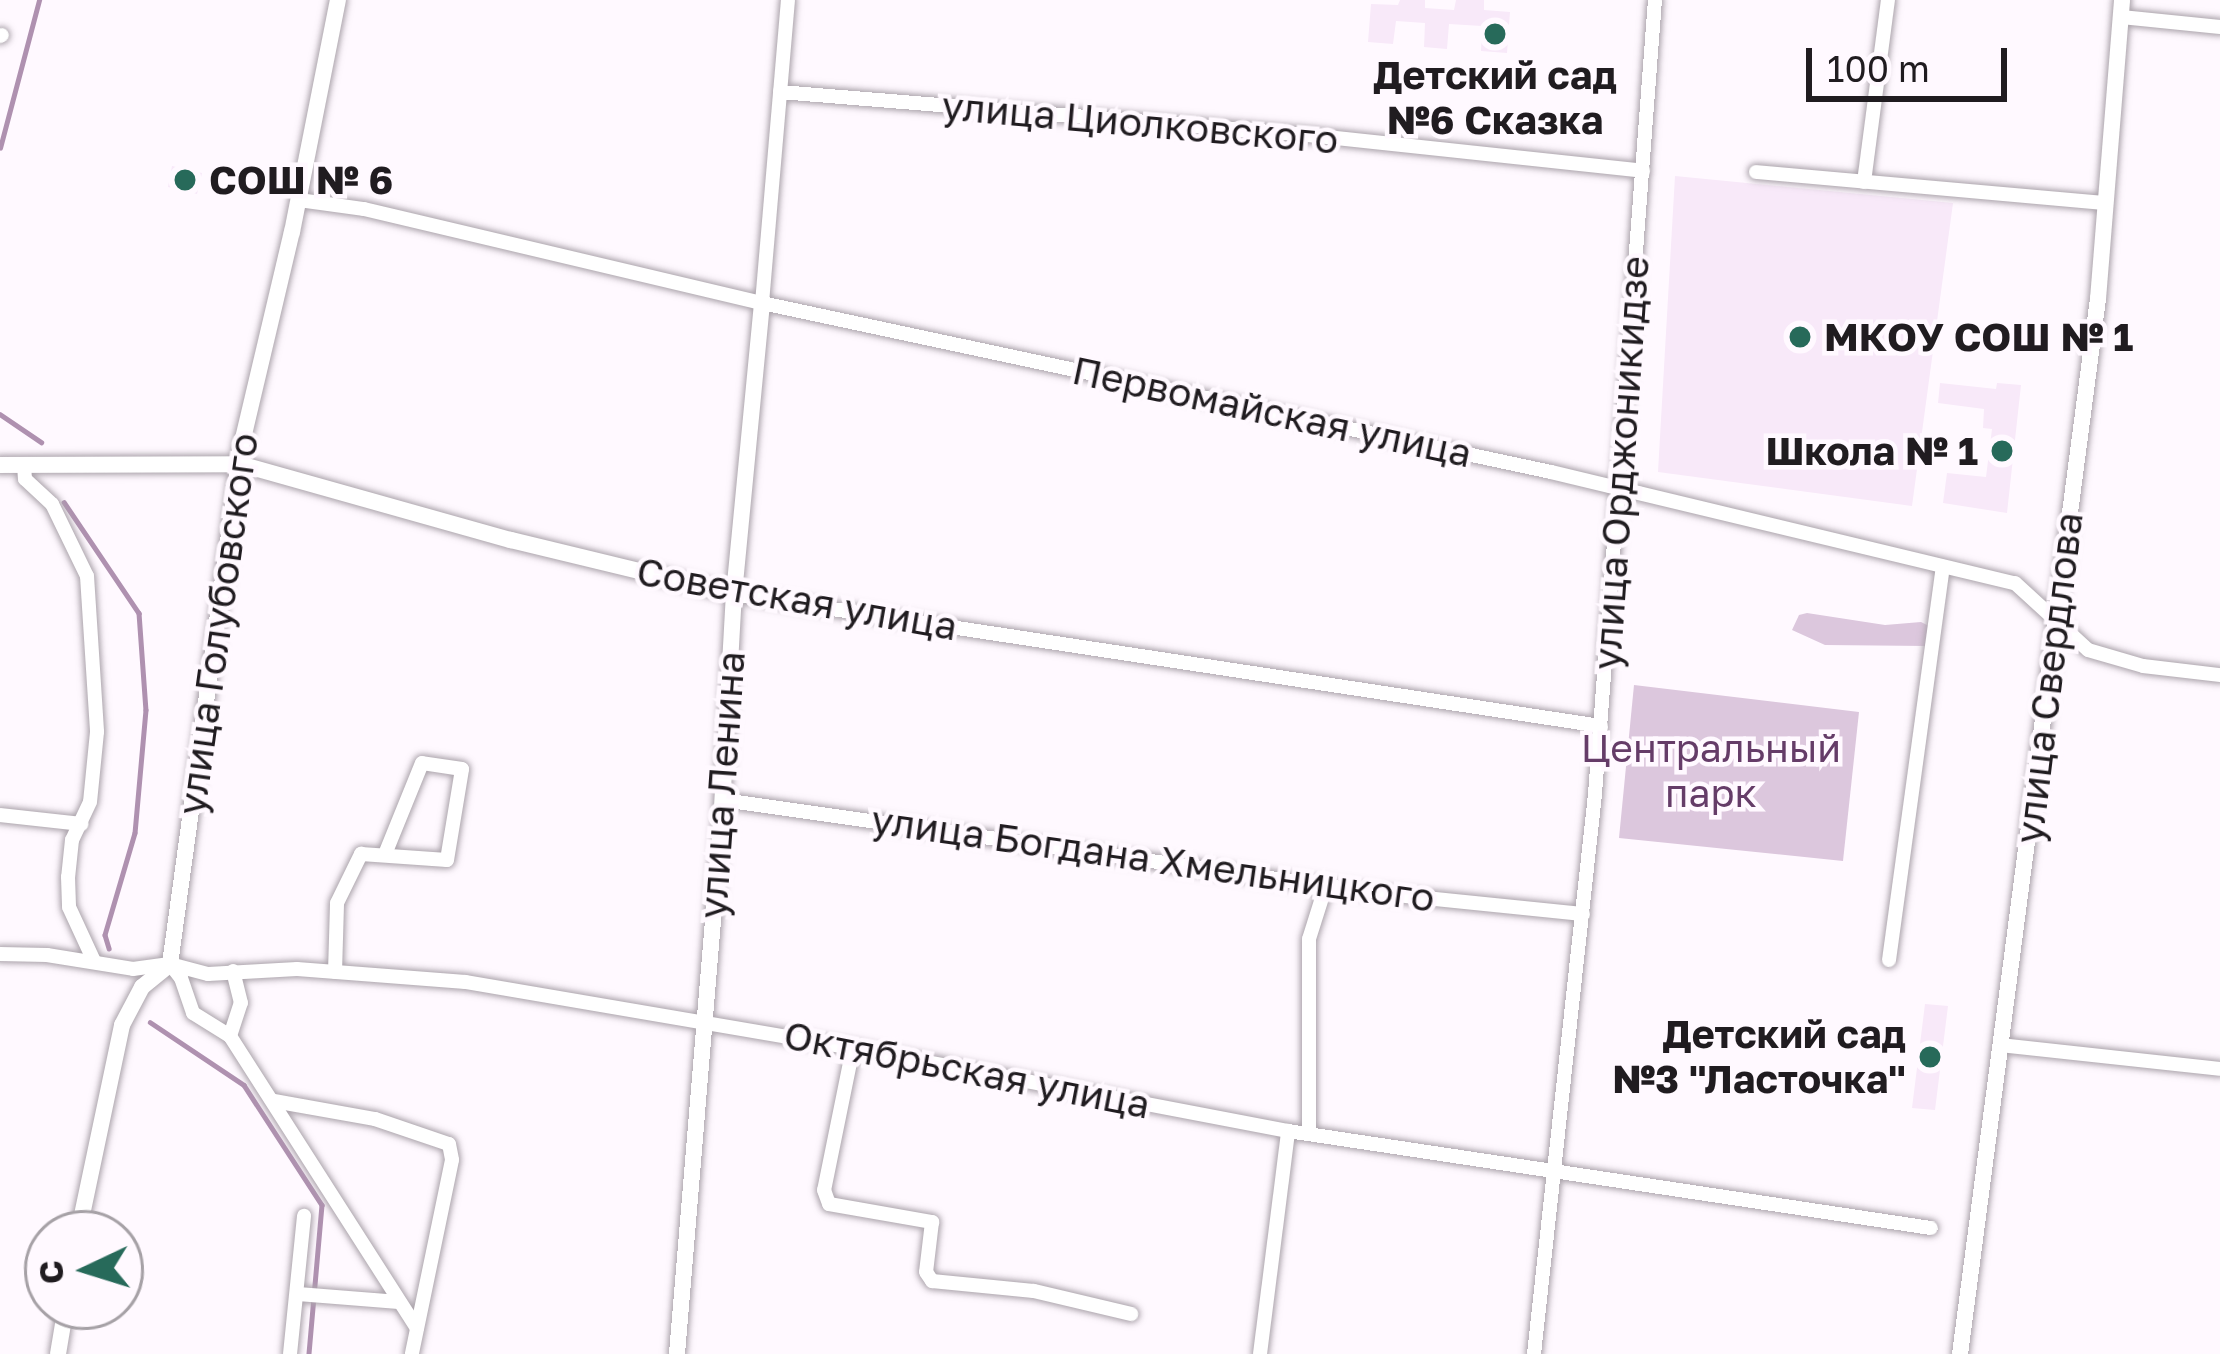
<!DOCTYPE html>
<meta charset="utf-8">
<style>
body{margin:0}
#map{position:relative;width:2220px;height:1354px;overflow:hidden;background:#fff9ff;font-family:"Golos Text",sans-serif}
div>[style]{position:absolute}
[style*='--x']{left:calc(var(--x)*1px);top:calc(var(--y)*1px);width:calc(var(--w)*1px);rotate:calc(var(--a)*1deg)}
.built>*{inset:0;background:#f8e9f9}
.green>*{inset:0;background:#dcc7dd}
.stream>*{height:4.5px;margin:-2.25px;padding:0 2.25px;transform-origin:2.25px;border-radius:2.25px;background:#af91b0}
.roads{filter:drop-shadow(0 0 3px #aca4ac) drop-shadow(0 0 3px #aca4ac)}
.minor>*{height:14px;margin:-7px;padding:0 7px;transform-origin:7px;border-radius:7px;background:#fff}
.tertiary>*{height:16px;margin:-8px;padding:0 8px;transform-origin:8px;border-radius:8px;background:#fff}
.dots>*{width:33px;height:33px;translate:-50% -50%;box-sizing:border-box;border:6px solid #fff9ff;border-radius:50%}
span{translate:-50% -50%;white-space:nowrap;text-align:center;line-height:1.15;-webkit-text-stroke:9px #fff9ff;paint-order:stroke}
.poi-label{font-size:39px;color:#201c20;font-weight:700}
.left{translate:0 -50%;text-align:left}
.right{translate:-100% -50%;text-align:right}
.street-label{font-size:39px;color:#201c20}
.park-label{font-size:39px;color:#653c68}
.north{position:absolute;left:24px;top:1210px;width:120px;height:120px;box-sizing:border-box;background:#fff9ff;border:3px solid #a6a1a6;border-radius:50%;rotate:266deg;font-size:33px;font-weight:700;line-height:48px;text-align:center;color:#201c20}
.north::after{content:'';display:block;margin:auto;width:42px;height:54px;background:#276a5a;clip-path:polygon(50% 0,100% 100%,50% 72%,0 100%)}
.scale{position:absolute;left:1806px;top:48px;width:201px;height:54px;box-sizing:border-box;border:6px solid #201c20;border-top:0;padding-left:15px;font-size:36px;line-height:42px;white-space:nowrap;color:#201c20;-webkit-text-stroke:9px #fff9ff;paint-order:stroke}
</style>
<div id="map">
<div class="built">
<i style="clip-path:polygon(1400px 0,1425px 0,1425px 8px,1454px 10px,1456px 0,1484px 0,1484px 10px,1510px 12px,1507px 53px,1481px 51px,1482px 26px,1449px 24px,1447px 49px,1424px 47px,1425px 23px,1396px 21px,1393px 44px,1368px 42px,1371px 4px,1398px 5px)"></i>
<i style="clip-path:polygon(172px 166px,202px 173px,197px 194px,168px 187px)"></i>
<i style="clip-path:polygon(1675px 176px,1953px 203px,1912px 506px,1658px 472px)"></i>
<i style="clip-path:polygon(1940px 383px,1996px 389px,1997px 383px,2021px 385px,2007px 513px,1943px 503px,1947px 473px,1986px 477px,1992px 429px,1983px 428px,1984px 409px,1938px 403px)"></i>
<i style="clip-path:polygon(1925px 1004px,1948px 1006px,1935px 1110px,1912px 1108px)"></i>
</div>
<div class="green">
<i style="clip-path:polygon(1807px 613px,1885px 625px,1921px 622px,1929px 626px,1927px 646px,1825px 645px,1792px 630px,1799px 615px)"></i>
<i style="clip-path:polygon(1634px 685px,1859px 712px,1843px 861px,1619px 838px)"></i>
</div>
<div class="stream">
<i style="--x:0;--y:148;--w:153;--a:-75.2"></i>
<i style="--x:0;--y:414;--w:50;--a:34.3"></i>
<i style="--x:64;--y:502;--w:134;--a:56"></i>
<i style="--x:139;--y:613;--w:97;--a:85.9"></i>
<i style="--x:146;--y:710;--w:123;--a:95.1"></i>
<i style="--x:135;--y:833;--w:106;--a:106.4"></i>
<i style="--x:105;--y:935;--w:14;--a:73"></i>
<i style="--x:150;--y:1022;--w:113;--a:33.8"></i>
<i style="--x:244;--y:1085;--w:143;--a:57"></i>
<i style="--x:322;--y:1205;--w:150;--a:95"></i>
</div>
<div class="roads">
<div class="minor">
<i style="--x:2121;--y:17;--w:100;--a:5.8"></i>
<i style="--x:0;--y:36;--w:2;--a:-27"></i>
<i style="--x:780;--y:92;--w:530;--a:4.66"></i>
<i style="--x:1308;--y:135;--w:337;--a:6.1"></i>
<i style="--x:1756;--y:172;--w:351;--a:5.1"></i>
<i style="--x:1864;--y:182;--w:184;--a:-82.5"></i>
<i style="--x:299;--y:200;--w:66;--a:7.9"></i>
<i style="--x:364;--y:209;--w:409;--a:13.3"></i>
<i style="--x:762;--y:303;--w:807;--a:12.09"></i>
<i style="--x:1551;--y:472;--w:477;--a:13.5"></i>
<i style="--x:2015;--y:583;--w:99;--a:42.5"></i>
<i style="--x:2088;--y:650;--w:57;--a:16.2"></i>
<i style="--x:2143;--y:666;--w:78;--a:6.7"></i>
<i style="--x:762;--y:303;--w:304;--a:-85.1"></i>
<i style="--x:24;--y:465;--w:14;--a:86"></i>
<i style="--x:25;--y:479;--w:37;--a:43"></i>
<i style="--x:52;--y:504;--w:80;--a:64.1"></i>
<i style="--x:87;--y:576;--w:156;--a:86.3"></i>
<i style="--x:97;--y:732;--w:70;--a:95.7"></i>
<i style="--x:90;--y:802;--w:42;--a:115.3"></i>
<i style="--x:72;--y:840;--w:37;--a:96"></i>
<i style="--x:68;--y:877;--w:30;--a:88"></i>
<i style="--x:69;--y:907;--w:60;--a:65.2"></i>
<i style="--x:734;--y:594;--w:877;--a:8.66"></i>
<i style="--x:723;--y:800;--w:660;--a:8.11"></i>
<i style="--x:1376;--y:893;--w:208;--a:5.8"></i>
<i style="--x:0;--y:815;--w:82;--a:6.3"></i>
<i style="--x:0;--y:954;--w:47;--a:1.2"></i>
<i style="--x:47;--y:955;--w:87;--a:9.2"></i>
<i style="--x:133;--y:969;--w:37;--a:-8"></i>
<i style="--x:170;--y:964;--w:39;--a:15"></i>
<i style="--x:208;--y:974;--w:89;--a:-3.2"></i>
<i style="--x:297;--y:969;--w:169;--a:4.4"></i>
<i style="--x:466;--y:982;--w:393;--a:9.7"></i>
<i style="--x:853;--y:1048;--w:443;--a:10.8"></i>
<i style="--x:1288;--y:1131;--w:650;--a:8.58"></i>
<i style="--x:1889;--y:960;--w:397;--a:-82.2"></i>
<i style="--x:170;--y:964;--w:18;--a:52"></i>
<i style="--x:181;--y:978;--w:37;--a:71"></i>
<i style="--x:193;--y:1013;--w:44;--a:31.9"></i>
<i style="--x:230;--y:1036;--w:347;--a:57.4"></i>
<i style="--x:335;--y:972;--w:69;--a:-88.3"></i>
<i style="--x:337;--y:903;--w:55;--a:-63.9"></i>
<i style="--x:361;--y:854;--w:86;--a:4"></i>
<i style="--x:447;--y:860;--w:92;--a:-80.6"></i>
<i style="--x:462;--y:769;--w:40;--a:-171.5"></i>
<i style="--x:422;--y:763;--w:98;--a:112.1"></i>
<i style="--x:230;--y:1036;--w:35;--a:-72"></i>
<i style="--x:241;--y:1003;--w:33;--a:-104"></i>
<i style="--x:2000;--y:1045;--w:221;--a:6.2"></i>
<i style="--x:853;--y:1048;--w:145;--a:101.5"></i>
<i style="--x:824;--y:1190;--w:15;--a:70"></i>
<i style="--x:829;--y:1204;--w:105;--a:9.9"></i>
<i style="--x:932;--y:1222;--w:50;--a:96.8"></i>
<i style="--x:926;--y:1272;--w:11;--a:56"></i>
<i style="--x:932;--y:1281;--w:102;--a:5.6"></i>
<i style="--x:1034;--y:1291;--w:100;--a:13.3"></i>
<i style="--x:274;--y:1101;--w:103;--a:10.1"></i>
<i style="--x:375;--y:1119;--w:78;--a:18.7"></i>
<i style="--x:449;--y:1144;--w:16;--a:79"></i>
<i style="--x:452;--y:1160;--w:198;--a:101.7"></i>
<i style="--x:1309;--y:1134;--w:195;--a:-90"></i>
<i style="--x:1309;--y:939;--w:57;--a:-72.5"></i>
<i style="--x:298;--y:1294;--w:101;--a:4.5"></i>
<i style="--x:290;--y:1354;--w:139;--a:-84.2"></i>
<i style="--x:1260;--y:1354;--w:225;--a:-82.8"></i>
<i style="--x:1534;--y:1354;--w:563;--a:-83.78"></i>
<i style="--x:1595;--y:794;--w:796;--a:-85.68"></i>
</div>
<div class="tertiary">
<i style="--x:0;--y:465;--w:240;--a:-0.2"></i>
<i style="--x:240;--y:464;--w:281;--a:15.7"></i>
<i style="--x:511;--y:540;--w:229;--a:13.6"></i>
<i style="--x:78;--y:1234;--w:214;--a:-78.1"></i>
<i style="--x:122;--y:1025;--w:43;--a:-62.2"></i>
<i style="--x:142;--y:987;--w:36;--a:-39"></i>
<i style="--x:170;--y:964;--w:522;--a:-82.18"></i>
<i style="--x:241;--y:447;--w:221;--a:-76.7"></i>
<i style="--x:292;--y:232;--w:237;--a:-78.8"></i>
<i style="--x:58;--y:1354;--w:49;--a:-80.5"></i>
<i style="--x:677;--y:1354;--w:531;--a:-85.25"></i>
<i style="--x:721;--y:825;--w:231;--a:-86.8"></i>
<i style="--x:734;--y:594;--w:292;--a:-84.5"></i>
<i style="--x:1960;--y:1354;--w:1064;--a:-82.55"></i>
<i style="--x:2098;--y:299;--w:300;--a:-85.4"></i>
</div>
</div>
<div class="dots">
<i style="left:1495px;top:34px;background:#276a5a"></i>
<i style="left:185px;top:180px;background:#276a5a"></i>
<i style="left:1800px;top:337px;background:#276a5a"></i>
<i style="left:2002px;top:451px;background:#276a5a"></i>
<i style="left:1930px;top:1057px;background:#276a5a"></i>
</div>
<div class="poi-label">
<span style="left:1495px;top:98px">Детский сад<br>№6 Сказка</span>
<span class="left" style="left:209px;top:180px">СОШ № 6</span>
<span class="left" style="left:1824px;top:337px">МКОУ СОШ № 1</span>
<span class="right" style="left:1978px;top:451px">Школа № 1</span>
<span class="right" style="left:1906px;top:1057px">Детский сад<br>№3 "Ласточка"</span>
</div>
<div class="street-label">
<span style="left:1140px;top:123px;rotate:5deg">улица Циолковского</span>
<span style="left:1272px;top:412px;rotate:12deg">Первомайская улица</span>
<span style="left:1621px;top:463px;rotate:-86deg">улица Орджоникидзе</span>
<span style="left:797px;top:599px;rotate:10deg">Советская улица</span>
<span style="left:218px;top:624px;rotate:-82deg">улица Голубовского</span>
<span style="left:2049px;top:678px;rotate:-83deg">улица Свердлова</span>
<span style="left:722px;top:785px;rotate:-86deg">улица Ленина</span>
<span style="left:1153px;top:859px;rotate:8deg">улица Богдана Хмельницкого</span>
<span style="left:967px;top:1070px;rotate:11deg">Октябрьская улица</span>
</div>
<div class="park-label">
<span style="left:1711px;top:771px">Центральный<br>парк</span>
</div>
<div class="north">С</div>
<div class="scale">100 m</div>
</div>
